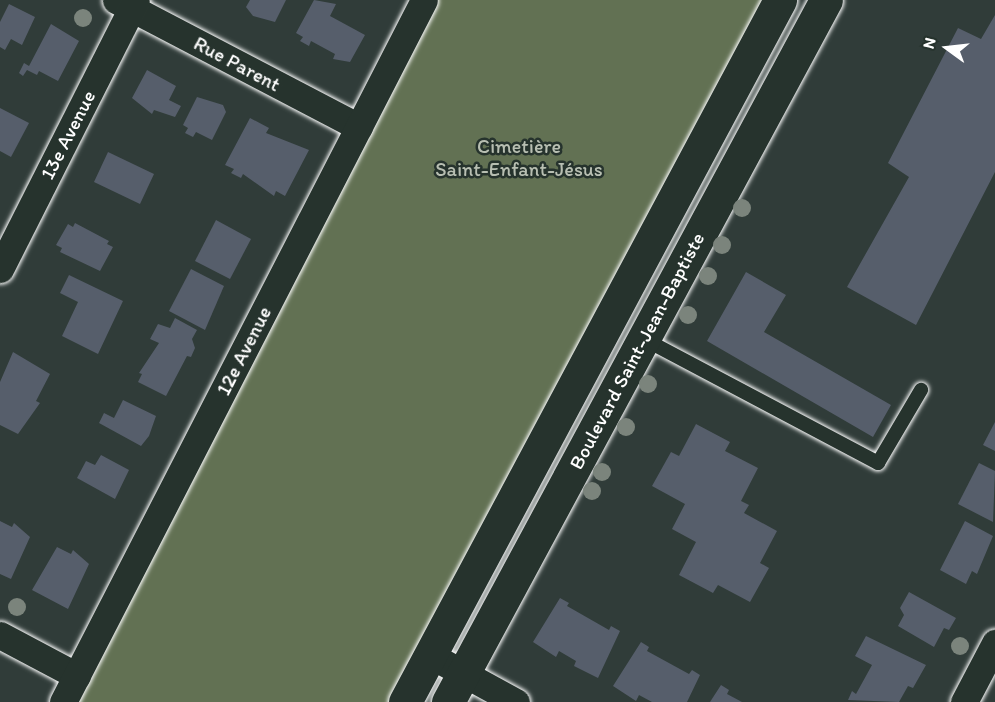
<!DOCTYPE html>
<meta charset="utf-8">
<style>
body{margin:0}
#map{position:relative;width:995px;height:702px;overflow:hidden;background:#303c39;font-family:Itim,sans-serif}
div>[style]{position:absolute}
[style*='--x']{left:calc(var(--x)*1px);top:calc(var(--y)*1px);width:calc(var(--w)*1px);rotate:calc(var(--a)*1deg)}
.green>*{inset:0;background:#627153}
.building>*{inset:0;background:#565e6b}
.roads{filter:drop-shadow(0 0 2px #fff) drop-shadow(0 0 2px #fff)}
.service>*{height:14px;margin:-7px;padding:0 7px;transform-origin:7px;border-radius:7px;background:#26332d}
.minor>*{height:27px;margin:-13.5px;padding:0 13.5px;transform-origin:13.5px;border-radius:13.5px;background:#26332d}
.secondary>*{height:33px;margin:-16.5px;padding:0 16.5px;transform-origin:16.5px;border-radius:16.5px;background:#26332d}
.trees>*{width:18px;height:18px;margin:-9px;border-radius:50%;background:#7b847c}
span{translate:-50% -50%;white-space:nowrap;text-align:center;line-height:1.15;-webkit-text-stroke:5px #26332d;paint-order:stroke}
.street-label{font-size:20px;color:#fff}
.park-label{font-size:20px;color:#b8bfb2}
.north{position:absolute;left:917px;top:18px;width:60px;height:60px;-webkit-text-stroke:4px #26332d;paint-order:stroke;rotate:285deg;font-size:16px;font-weight:700;line-height:24px;text-align:center;color:#fff}
.north::after{content:'';display:block;margin:auto;width:21px;height:27px;background:#fff;clip-path:polygon(50% 0,100% 100%,50% 72%,0 100%)}
</style>
<div id="map">
<div class="green">
<i style="clip-path:polygon(424px 0,780px 0,405px 702px,63px 702px)"></i>
</div>
<div class="building">
<i style="clip-path:polygon(250px 0,286px 0,275px 22px,253px 16px,246px 7px)"></i>
<i style="clip-path:polygon(314px 0,336px 4px,330px 16px,365px 35px,350px 62px,333px 59px,335px 54px,311px 41px,309px 46px,300px 41px,303px 37px,296px 33px)"></i>
<i style="clip-path:polygon(9px 4px,35px 17px,22px 45px,11px 39px,5px 50px,0 47px,0 22px)"></i>
<i style="clip-path:polygon(995px 15px,995px 172px,916px 325px,847px 287px,909px 177px,888px 163px,958px 28px,981px 39px)"></i>
<i style="clip-path:polygon(51px 24px,79px 41px,58px 81px,39px 71px,37px 75px,27px 70px,23px 76px,19px 73px,24px 63px,29px 66px)"></i>
<i style="clip-path:polygon(147px 70px,176px 86px,169px 100px,181px 106px,175px 117px,154px 110px,152px 114px,132px 98px)"></i>
<i style="clip-path:polygon(197px 97px,223px 105px,226px 112px,212px 140px,196px 132px,193px 137px,185px 133px,188px 128px,183px 125px)"></i>
<i style="clip-path:polygon(0 108px,29px 123px,11px 157px,0 151px)"></i>
<i style="clip-path:polygon(250px 118px,269px 128px,266px 133px,309px 150px,285px 196px,276px 191px,274px 196px,243px 174px,241px 178px,231px 173px,234px 169px,225px 165px)"></i>
<i style="clip-path:polygon(108px 152px,154px 174px,140px 204px,94px 182px)"></i>
<i style="clip-path:polygon(216px 220px,251px 239px,230px 279px,195px 261px)"></i>
<i style="clip-path:polygon(75px 223px,109px 241px,107px 244px,113px 247px,100px 271px,60px 252px,62px 248px,56px 245px,68px 224px,73px 227px)"></i>
<i style="clip-path:polygon(191px 269px,224px 286px,205px 330px,169px 311px)"></i>
<i style="clip-path:polygon(746px 272px,786px 295px,764px 332px,891px 405px,873px 437px,707px 341px)"></i>
<i style="clip-path:polygon(69px 275px,123px 301px,98px 354px,62px 336px,78px 302px,60px 293px)"></i>
<i style="clip-path:polygon(175px 318px,197px 330px,192px 339px,195px 348px,191px 357px,187px 356px,166px 396px,138px 382px,142px 374px,139px 373px,159px 343px,150px 339px,158px 324px,170px 328px)"></i>
<i style="clip-path:polygon(13px 352px,50px 374px,36px 401px,40px 403px,18px 434px,0 425px,0 382px)"></i>
<i style="clip-path:polygon(123px 400px,156px 416px,149px 436px,141px 446px,99px 423px,104px 413px,114px 418px)"></i>
<i style="clip-path:polygon(995px 422px,995px 451px,983px 445px)"></i>
<i style="clip-path:polygon(696px 424px,730px 442px,725px 451px,758px 468px,741px 501px,749px 505px,744px 513px,777px 531px,760px 563px,769px 568px,750px 602px,718px 585px,713px 593px,679px 575px,696px 542px,672px 529px,685px 504px,652px 486px,671px 452px,679px 456px)"></i>
<i style="clip-path:polygon(101px 455px,129px 470px,115px 499px,77px 478px,86px 461px,95px 465px)"></i>
<i style="clip-path:polygon(979px 463px,995px 471px,993px 522px,958px 504px)"></i>
<i style="clip-path:polygon(0 521px,12px 527px,14px 523px,30px 537px,11px 579px,0 574px)"></i>
<i style="clip-path:polygon(965px 521px,993px 536px,977px 574px,972px 571px,966px 584px,940px 570px)"></i>
<i style="clip-path:polygon(57px 547px,71px 554px,73px 550px,89px 564px,68px 609px,32px 590px)"></i>
<i style="clip-path:polygon(909px 592px,956px 618px,949px 630px,944px 628px,934px 647px,898px 626px,904px 615px,900px 608px)"></i>
<i style="clip-path:polygon(560px 598px,569px 603px,567px 606px,609px 630px,611px 626px,620px 631px,598px 678px,574px 666px,576px 661px,559px 651px,556px 657px,533px 642px)"></i>
<i style="clip-path:polygon(866px 636px,926px 665px,913px 688px,908px 686px,899px 702px,848px 700px,852px 691px,856px 694px,872px 665px,855px 656px)"></i>
<i style="clip-path:polygon(641px 642px,649px 647px,647px 651px,689px 674px,692px 670px,700px 675px,687px 702px,652px 702px,639px 695px,636px 701px,613px 686px)"></i>
<i style="clip-path:polygon(721px 685px,729px 690px,727px 694px,742px 702px,710px 702px)"></i>
</div>
<div class="roads">
<div class="service">
<i style="--x:644;--y:339;--w:265;--a:27.9"></i>
<i style="--x:878;--y:463;--w:85;--a:-59.5"></i>
</div>
<div class="minor">
<i style="--x:116;--y:0;--w:274;--a:27.6"></i>
<i style="--x:0;--y:269;--w:301;--a:-63.2"></i>
<i style="--x:0;--y:635;--w:87;--a:28"></i>
<i style="--x:430;--y:655;--w:98;--a:28.7"></i>
<i style="--x:63;--y:702;--w:789;--a:-62.79"></i>
<i style="--x:964;--y:702;--w:67;--a:-62.3"></i>
</div>
<div class="secondary">
<i style="--x:405;--y:702;--w:796;--a:-61.89"></i>
<i style="--x:448;--y:702;--w:797;--a:-61.7"></i>
</div>
</div>
<div class="trees">
<i style="left:83px;top:18px"></i>
<i style="left:742px;top:208px"></i>
<i style="left:722px;top:245px"></i>
<i style="left:708px;top:276px"></i>
<i style="left:688px;top:315px"></i>
<i style="left:648px;top:384px"></i>
<i style="left:626px;top:427px"></i>
<i style="left:602px;top:472px"></i>
<i style="left:592px;top:491px"></i>
<i style="left:17px;top:607px"></i>
<i style="left:960px;top:646px"></i>
</div>
<div class="street-label">
<span style="left:237px;top:64px;rotate:28deg">Rue Parent</span>
<span style="left:68px;top:135px;rotate:-63deg">13e Avenue</span>
<span style="left:244px;top:351px;rotate:-63deg">12e Avenue</span>
<span style="left:637px;top:351px;rotate:-62deg">Boulevard Saint-Jean-Baptiste</span>
</div>
<div class="park-label">
<span style="left:519px;top:158px">Cimetière<br>Saint-Enfant-Jésus</span>
</div>
<div class="north">N</div>
</div>
